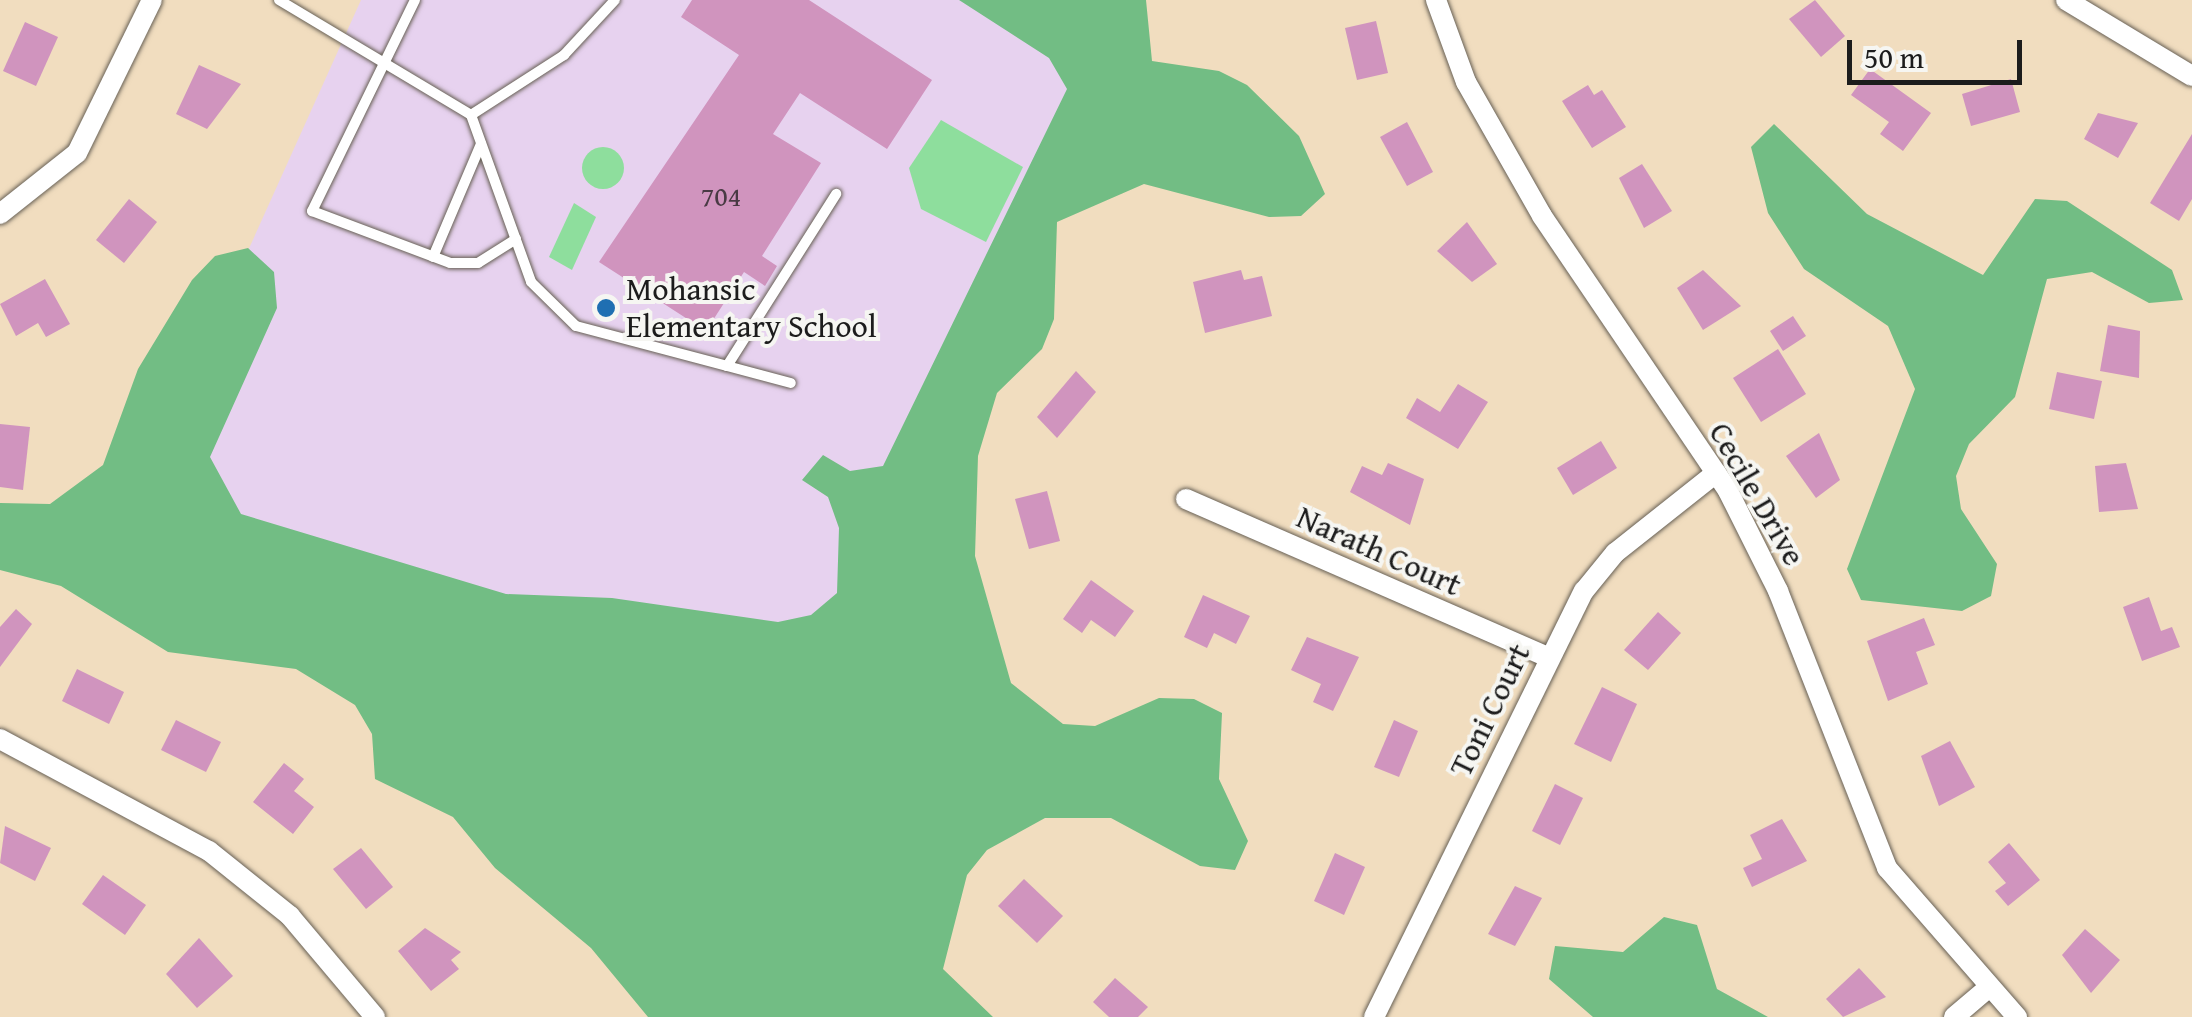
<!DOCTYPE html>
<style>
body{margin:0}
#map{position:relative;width:2192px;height:1017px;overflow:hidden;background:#f1ddbf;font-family:"Gentium Book Plus",serif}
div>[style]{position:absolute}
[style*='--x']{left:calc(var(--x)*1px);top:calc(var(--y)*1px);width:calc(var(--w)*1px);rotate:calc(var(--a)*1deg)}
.built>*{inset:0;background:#e7d2ef}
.green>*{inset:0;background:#8ede9d}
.round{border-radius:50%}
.forest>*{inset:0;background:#72bd84}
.building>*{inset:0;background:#d094be}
.roads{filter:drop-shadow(0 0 2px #676055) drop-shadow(0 0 2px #676055)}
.service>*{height:10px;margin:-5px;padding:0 5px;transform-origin:5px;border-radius:5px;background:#fff}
.minor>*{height:20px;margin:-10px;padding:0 10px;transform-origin:10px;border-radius:10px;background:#fff}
.dots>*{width:28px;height:28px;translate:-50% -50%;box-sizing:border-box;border:5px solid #f6f6f2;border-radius:50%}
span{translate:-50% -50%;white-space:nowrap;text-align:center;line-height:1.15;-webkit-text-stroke:8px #f6f6f2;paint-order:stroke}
.number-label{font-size:28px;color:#493a44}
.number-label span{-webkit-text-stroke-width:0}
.poi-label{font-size:32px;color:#1c1c1c}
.left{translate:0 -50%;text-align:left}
.street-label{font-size:32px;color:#1c1c1c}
.scale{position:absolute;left:1847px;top:40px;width:175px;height:45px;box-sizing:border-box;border:5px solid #1c1c1c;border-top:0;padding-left:12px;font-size:30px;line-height:35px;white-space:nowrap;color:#1c1c1c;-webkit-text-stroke:8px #f6f6f2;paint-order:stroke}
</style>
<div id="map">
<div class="built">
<i style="clip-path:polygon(361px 0,977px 0,1096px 77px,820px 675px,118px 539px)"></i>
</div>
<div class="green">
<i style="clip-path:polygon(941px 120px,1023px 167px,986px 242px,921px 209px,909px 168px)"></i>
<i class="round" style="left:582px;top:147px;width:42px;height:42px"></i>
<i style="clip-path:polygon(574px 203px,596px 217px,572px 270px,549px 257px)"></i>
</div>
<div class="forest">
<i style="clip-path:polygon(959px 0,1146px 0,1152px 61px,1219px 71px,1247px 85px,1299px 136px,1325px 194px,1301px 216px,1269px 217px,1144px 184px,1057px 222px,1054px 319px,1042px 349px,997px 393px,978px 456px,975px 556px,1011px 683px,1063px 724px,1095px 726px,1159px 698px,1194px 699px,1222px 713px,1219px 779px,1248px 841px,1235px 870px,1200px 866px,1111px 818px,1045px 818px,987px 850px,967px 875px,943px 969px,993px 1017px,648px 1017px,591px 948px,495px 868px,453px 817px,375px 779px,372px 734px,355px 705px,296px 669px,168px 652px,61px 586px,0 570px,0 503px,50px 504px,103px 465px,138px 369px,192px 280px,215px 256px,248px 248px,274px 272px,277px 308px,210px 457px,241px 514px,506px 594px,612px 598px,778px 622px,811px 615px,837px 593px,839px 528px,828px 497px,802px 480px,823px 455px,850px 471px,883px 466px,1067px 89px,1049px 58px)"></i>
<i style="clip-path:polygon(1774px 124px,1867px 214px,1983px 275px,2035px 199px,2067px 201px,2172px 270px,2183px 300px,2149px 303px,2092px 272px,2047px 279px,2015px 397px,1969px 444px,1956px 476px,1961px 509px,1997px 564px,1991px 596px,1962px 611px,1861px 600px,1847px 569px,1915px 389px,1888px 326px,1804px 269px,1768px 213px,1751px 147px)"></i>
<i style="clip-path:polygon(1664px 917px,1697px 925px,1717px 989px,1768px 1017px,1593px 1017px,1549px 979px,1555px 946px,1623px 952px)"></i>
</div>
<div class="building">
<i style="clip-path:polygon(692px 0,809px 0,932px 80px,887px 149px,800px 93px,773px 134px,821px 163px,762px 256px,777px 266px,765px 286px,744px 272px,706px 331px,599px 262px,739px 55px,681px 17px)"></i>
<i style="clip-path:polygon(1815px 0,1845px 36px,1821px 57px,1789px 19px)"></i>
<i style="clip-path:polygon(1376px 21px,1388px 73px,1357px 80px,1345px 28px)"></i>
<i style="clip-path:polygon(25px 22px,58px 37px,36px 86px,3px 71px)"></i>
<i style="clip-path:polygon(199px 65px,241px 84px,207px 129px,176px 114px)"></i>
<i style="clip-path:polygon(1870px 69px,1931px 113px,1903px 151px,1880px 134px,1889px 122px,1851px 95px)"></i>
<i style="clip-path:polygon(2011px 79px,2020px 112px,1971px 126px,1962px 94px)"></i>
<i style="clip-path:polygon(1588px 85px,1594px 95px,1602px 90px,1626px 127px,1592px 148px,1562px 101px)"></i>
<i style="clip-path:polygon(2098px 113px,2138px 123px,2118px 158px,2084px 139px)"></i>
<i style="clip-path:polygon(1407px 122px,1433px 172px,1407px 186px,1380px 137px)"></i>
<i style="clip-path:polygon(2192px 134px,2192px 199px,2179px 221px,2150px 203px)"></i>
<i style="clip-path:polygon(1642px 164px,1672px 211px,1644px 228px,1619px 178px)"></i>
<i style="clip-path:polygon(129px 199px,157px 222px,124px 263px,96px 240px)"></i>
<i style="clip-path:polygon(1467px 222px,1497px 264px,1472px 282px,1437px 251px)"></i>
<i style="clip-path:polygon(1241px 270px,1244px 280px,1262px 276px,1272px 316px,1205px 333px,1193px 282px)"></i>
<i style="clip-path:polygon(1703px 270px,1741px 306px,1703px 330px,1677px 288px)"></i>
<i style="clip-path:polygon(45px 279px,70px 324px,46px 337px,38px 323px,16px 336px,0 304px)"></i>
<i style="clip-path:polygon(1793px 316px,1806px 336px,1783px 351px,1770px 331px)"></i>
<i style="clip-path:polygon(2108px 325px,2140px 331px,2139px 378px,2100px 371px)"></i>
<i style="clip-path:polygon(1778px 349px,1806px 394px,1761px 422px,1733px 378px)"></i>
<i style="clip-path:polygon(1076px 371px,1096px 392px,1057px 438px,1037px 417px)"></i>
<i style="clip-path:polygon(2057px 372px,2102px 381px,2094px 419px,2049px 409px)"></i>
<i style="clip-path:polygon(1458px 384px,1488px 402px,1458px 449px,1406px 418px,1417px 398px,1440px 412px)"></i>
<i style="clip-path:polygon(0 424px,30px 427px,23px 490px,0 487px)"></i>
<i style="clip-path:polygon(1819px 433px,1840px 480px,1816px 498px,1786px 456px)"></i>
<i style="clip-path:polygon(1601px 441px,1617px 468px,1573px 495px,1557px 468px)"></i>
<i style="clip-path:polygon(1388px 463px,1424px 479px,1410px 525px,1350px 492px,1362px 466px,1382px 475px)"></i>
<i style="clip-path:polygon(2126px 463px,2138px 509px,2099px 512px,2095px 466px)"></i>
<i style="clip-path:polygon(1047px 491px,1060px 541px,1029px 549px,1015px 499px)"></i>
<i style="clip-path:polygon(1091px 580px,1134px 611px,1115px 637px,1091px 620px,1082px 633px,1063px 619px)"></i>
<i style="clip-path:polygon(1203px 595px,1250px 616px,1236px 644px,1214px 633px,1207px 648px,1184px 637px)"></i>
<i style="clip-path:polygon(2149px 597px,2161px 631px,2172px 627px,2180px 647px,2142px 661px,2123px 607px)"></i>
<i style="clip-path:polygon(16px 609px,32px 624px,0 667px,0 627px)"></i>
<i style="clip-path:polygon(1658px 612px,1681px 633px,1648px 670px,1624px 650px)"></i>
<i style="clip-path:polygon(1924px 618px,1935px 645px,1916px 652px,1928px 684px,1888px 701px,1867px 641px)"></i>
<i style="clip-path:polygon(1307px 637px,1359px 657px,1333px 711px,1313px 702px,1321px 684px,1291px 670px)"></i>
<i style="clip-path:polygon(77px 669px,124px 692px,109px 724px,62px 701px)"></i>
<i style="clip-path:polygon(1602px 687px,1637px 704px,1611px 762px,1574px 744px)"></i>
<i style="clip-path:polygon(176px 720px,221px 742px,206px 772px,161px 750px)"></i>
<i style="clip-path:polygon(1394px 720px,1418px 731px,1399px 777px,1374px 767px)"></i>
<i style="clip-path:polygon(1950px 741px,1975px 787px,1939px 806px,1921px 756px)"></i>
<i style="clip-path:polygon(284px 763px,304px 779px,294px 791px,314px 807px,293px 834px,253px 802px)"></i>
<i style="clip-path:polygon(1555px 784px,1583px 798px,1560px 845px,1532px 831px)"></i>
<i style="clip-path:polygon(1782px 819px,1807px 861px,1752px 887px,1743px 868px,1762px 859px,1750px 835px)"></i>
<i style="clip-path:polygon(5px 826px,51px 848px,35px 881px,0 863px)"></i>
<i style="clip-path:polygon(2009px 843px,2040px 880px,2008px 906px,1995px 891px,2006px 883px,1988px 862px)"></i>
<i style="clip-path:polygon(361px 848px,393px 887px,366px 909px,333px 869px)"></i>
<i style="clip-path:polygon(1335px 853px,1365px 867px,1344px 915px,1314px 901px)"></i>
<i style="clip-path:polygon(103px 875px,146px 905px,125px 935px,82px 904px)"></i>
<i style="clip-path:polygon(1024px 879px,1063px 916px,1037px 943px,998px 906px)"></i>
<i style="clip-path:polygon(1515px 886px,1542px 898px,1515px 946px,1488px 934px)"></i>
<i style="clip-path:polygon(425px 928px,461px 952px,451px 960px,459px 969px,431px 991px,398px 951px)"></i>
<i style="clip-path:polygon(2085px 929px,2120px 960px,2091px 993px,2062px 955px)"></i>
<i style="clip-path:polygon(199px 938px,233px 976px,197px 1008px,166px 974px)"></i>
<i style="clip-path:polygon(1859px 968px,1886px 997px,1843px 1017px,1826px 999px)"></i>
<i style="clip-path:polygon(1115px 978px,1148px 1007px,1138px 1017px,1109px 1017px,1093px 1002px)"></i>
</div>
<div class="roads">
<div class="service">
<i style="--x:279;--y:0;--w:224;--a:30.9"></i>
<i style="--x:471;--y:115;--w:177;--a:70.2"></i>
<i style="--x:531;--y:282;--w:63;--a:44.4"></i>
<i style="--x:576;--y:326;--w:156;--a:14.8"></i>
<i style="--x:727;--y:366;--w:204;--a:-57.6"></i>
<i style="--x:415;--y:0;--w:235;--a:116"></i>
<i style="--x:312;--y:211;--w:147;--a:20.6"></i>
<i style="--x:450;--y:263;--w:28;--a:0"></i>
<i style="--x:478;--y:263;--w:45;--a:-32.3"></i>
<i style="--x:471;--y:115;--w:111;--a:-32.8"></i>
<i style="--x:564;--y:55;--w:75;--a:-47.2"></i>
<i style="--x:433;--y:257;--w:123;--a:-67"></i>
<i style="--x:727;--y:366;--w:66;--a:14.9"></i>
</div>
<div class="minor">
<i style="--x:1436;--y:0;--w:87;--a:69.9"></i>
<i style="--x:1466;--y:82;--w:154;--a:60.4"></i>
<i style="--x:1542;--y:216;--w:332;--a:55.9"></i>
<i style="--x:1728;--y:491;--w:112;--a:63.4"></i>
<i style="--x:1778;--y:591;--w:298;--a:68.5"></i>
<i style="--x:1887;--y:868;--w:198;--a:48.9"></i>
<i style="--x:2066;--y:0;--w:147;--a:31.1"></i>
<i style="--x:0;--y:214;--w:98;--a:-38.4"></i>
<i style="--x:77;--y:153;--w:170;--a:-63.9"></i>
<i style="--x:1186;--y:499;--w:395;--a:23.6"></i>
<i style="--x:0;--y:739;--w:237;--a:28.2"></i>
<i style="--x:209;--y:851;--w:104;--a:38.7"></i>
<i style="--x:290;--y:916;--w:132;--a:49.9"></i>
<i style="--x:1374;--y:1017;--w:475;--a:-63.8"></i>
<i style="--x:1584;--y:591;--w:49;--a:-50.8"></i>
<i style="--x:1615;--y:553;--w:129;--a:-38.4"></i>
<i style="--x:1954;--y:1017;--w:43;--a:-40.3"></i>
</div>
</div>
<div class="dots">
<i style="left:606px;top:308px;background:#1f6fb2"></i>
</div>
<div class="number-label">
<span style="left:721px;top:196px">704</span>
</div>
<div class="poi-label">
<span class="left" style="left:626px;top:308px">Mohansic<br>Elementary School</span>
</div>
<div class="street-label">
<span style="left:1757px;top:494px;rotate:60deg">Cecile Drive</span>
<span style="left:1379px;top:551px;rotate:24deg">Narath Court</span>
<span style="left:1490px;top:710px;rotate:-64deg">Toni Court</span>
</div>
<div class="scale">50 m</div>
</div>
